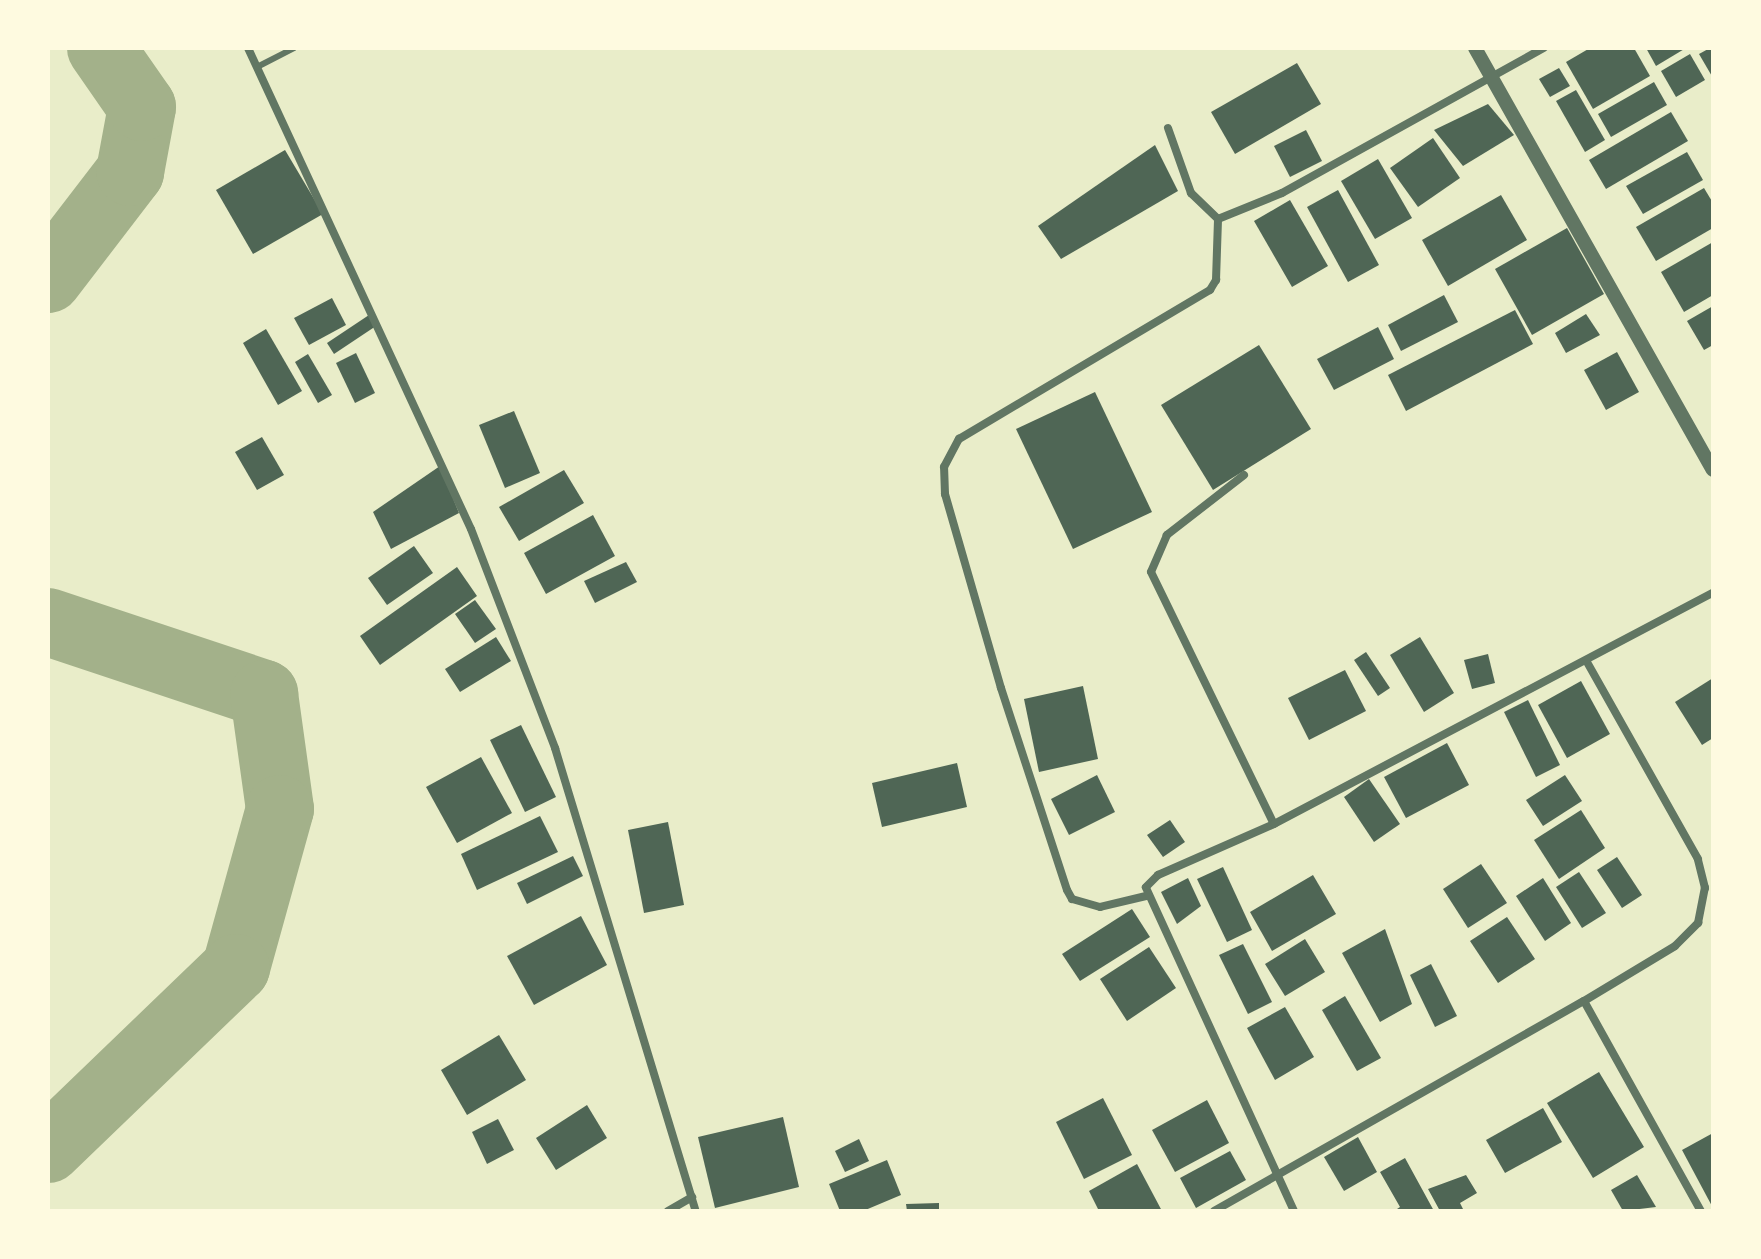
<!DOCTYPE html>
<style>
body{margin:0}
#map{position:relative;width:1761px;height:1259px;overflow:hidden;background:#e9edc9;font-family:"Varela Round",sans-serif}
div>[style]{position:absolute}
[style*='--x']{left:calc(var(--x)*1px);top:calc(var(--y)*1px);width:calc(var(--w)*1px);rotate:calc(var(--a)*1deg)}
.river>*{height:68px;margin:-34px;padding:0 34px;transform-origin:34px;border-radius:34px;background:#a3b18a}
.building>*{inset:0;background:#4f6655}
.service>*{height:6px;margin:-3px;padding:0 3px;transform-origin:3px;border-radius:3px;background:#617663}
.minor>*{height:8px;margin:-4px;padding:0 4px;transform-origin:4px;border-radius:4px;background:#617663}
.tertiary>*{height:14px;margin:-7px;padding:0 7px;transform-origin:7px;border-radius:7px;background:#617663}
span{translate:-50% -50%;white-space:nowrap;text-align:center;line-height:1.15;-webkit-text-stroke:8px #fefae0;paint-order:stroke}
.frame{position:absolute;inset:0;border:50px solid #fefae0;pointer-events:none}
</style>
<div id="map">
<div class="river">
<i style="--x:48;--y:279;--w:135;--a:-52.5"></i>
<i style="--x:130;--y:172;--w:66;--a:-79.5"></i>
<i style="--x:142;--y:107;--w:72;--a:-124.8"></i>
<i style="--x:48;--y:622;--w:228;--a:18.4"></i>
<i style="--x:264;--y:694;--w:116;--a:82.1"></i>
<i style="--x:280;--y:809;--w:165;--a:105.5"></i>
<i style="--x:236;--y:968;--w:261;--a:136.1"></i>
</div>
<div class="building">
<i style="clip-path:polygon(1590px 48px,1634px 48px,1650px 76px,1593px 109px,1566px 62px)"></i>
<i style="clip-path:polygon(1646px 48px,1686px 48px,1656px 66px)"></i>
<i style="clip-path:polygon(1710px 48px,1713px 48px,1713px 78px,1699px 54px)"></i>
<i style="clip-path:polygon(1690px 54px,1705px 80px,1676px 97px,1661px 71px)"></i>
<i style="clip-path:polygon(1297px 63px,1321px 104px,1235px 154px,1211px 112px)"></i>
<i style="clip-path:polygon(1559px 68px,1570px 86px,1550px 97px,1539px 79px)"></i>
<i style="clip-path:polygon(1654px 82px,1667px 105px,1611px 137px,1598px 114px)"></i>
<i style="clip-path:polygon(1576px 90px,1605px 140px,1585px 152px,1556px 101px)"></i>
<i style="clip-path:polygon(1488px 104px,1514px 135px,1463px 166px,1434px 130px)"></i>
<i style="clip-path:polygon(1671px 112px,1688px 141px,1606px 189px,1589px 160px)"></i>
<i style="clip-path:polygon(1306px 130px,1322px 161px,1290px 177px,1274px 146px)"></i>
<i style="clip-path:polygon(1433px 138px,1460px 178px,1418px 207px,1390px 168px)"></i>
<i style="clip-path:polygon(1155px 145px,1178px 191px,1061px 259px,1038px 226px)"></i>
<i style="clip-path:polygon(285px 150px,323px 214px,253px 254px,216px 190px)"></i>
<i style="clip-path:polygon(1687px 152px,1703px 180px,1643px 214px,1626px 186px)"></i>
<i style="clip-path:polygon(1378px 159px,1412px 218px,1375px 239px,1341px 181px)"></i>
<i style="clip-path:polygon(1704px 188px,1713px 203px,1713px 228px,1656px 261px,1636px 227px)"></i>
<i style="clip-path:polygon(1338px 190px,1379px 265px,1348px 282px,1307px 207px)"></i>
<i style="clip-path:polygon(1501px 195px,1527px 240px,1448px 286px,1422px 240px)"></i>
<i style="clip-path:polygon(1290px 200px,1328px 266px,1292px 287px,1254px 221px)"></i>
<i style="clip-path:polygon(1567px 228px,1604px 294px,1532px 335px,1495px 269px)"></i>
<i style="clip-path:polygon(1713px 242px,1713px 295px,1684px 312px,1661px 272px)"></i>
<i style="clip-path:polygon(1444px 295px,1458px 322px,1401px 351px,1388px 325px)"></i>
<i style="clip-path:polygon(332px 298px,346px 325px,309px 345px,294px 318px)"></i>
<i style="clip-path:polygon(1713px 306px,1713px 345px,1704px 350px,1687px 321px)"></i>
<i style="clip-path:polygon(1515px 310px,1533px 344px,1406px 411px,1388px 375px)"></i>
<i style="clip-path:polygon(1586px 314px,1600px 335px,1566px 353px,1555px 333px)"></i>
<i style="clip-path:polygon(369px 315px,376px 326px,334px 354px,327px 343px)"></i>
<i style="clip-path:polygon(1378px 327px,1394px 359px,1334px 390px,1317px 359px)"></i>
<i style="clip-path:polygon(266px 329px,302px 391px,278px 405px,243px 343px)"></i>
<i style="clip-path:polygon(1259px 345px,1311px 429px,1213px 490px,1161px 405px)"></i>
<i style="clip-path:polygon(1617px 352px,1639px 392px,1606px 410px,1584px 370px)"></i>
<i style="clip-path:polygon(356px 353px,375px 393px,355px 403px,336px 363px)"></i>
<i style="clip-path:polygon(308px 354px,332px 395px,318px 403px,295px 362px)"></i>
<i style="clip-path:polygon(1095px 392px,1152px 512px,1073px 549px,1016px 429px)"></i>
<i style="clip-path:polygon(514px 411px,540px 473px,505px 488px,479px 425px)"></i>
<i style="clip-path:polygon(262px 437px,284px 475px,257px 490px,235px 452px)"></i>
<i style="clip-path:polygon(440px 466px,459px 513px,391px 549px,373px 512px)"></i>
<i style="clip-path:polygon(564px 470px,584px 503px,519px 541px,499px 507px)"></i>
<i style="clip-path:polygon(593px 515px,615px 556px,546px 594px,524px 553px)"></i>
<i style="clip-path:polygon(414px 546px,433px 573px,387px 605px,368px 578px)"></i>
<i style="clip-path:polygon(626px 562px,637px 582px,595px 603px,584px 581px)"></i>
<i style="clip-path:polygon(457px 567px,477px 596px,380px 665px,360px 636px)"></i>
<i style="clip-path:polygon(475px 600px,496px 629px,475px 643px,455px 614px)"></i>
<i style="clip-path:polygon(496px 637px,511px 661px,460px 692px,445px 669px)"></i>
<i style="clip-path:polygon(1420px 637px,1454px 693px,1424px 712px,1390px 655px)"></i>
<i style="clip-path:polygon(1366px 652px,1390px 688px,1378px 696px,1354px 660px)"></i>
<i style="clip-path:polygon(1488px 654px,1495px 683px,1472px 689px,1464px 660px)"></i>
<i style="clip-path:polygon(1345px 670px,1366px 711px,1309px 740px,1288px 698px)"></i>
<i style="clip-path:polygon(1713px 678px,1713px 738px,1702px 745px,1675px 702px)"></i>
<i style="clip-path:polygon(1581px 681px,1610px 734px,1567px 758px,1538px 705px)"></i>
<i style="clip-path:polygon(1083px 686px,1098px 759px,1039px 772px,1024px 699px)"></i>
<i style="clip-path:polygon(1528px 700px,1560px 765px,1536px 777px,1504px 712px)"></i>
<i style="clip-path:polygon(521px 725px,556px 797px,525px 812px,490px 740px)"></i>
<i style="clip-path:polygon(1447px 743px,1469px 785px,1406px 818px,1384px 777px)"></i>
<i style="clip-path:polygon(481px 757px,512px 813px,457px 843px,426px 787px)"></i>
<i style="clip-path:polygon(957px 763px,967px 807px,882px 827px,872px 783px)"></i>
<i style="clip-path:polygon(1097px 775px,1115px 812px,1069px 835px,1051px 799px)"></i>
<i style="clip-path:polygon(1565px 775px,1582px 801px,1543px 826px,1526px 800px)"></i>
<i style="clip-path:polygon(1369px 779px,1400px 824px,1374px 842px,1344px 797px)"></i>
<i style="clip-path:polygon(1581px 810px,1605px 848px,1559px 879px,1534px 840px)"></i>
<i style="clip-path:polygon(540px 816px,558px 852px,477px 890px,461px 854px)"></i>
<i style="clip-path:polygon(1170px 820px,1185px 842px,1163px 857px,1147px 835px)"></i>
<i style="clip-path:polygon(668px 822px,684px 905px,644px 913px,628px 830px)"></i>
<i style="clip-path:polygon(573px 856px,583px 876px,527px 904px,517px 883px)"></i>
<i style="clip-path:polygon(1617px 857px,1642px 895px,1622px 908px,1597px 870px)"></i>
<i style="clip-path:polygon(1481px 864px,1507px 903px,1468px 928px,1443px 889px)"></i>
<i style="clip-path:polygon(1223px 867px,1252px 930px,1227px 942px,1197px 879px)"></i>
<i style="clip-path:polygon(1579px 872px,1606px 913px,1582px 928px,1556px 887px)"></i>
<i style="clip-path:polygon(1313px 875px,1336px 914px,1272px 951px,1250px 912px)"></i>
<i style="clip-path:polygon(1188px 878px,1201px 906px,1177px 924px,1161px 892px)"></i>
<i style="clip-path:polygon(1543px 878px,1571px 923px,1545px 941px,1516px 896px)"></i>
<i style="clip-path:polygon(1132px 909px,1150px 937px,1080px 981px,1062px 954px)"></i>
<i style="clip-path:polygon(581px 916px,607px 965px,534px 1005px,507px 956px)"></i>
<i style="clip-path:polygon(1507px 917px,1535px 959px,1498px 983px,1470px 941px)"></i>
<i style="clip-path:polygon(1385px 929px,1412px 1004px,1380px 1022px,1342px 953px)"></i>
<i style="clip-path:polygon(1305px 939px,1325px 972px,1285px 996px,1265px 964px)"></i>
<i style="clip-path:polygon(1243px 944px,1272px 1002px,1248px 1014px,1219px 955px)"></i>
<i style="clip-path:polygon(1149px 947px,1176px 988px,1127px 1021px,1100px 979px)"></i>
<i style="clip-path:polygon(1431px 964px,1457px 1016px,1435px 1027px,1410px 975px)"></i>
<i style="clip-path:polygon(1345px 996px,1381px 1058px,1357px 1071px,1322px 1010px)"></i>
<i style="clip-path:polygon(1285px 1007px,1314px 1057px,1275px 1080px,1247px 1028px)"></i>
<i style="clip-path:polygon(499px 1035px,526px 1080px,467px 1115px,441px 1070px)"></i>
<i style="clip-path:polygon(1599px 1072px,1644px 1147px,1593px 1178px,1547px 1103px)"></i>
<i style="clip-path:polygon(1103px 1098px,1132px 1155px,1084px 1179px,1056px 1122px)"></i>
<i style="clip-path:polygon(1207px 1100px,1229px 1143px,1175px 1172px,1152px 1130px)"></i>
<i style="clip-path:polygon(587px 1105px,607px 1138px,556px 1170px,536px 1138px)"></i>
<i style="clip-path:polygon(1543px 1108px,1562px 1142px,1505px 1173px,1486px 1140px)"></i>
<i style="clip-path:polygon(783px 1117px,799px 1187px,715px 1208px,698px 1137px)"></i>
<i style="clip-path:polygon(498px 1119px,514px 1150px,487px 1164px,472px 1132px)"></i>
<i style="clip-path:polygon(1713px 1133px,1713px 1208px,1682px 1150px)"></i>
<i style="clip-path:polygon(1358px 1137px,1377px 1172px,1344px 1191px,1324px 1157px)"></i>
<i style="clip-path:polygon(859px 1139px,869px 1161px,845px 1172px,835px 1151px)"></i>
<i style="clip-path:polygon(1230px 1151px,1246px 1180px,1196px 1208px,1180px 1178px)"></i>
<i style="clip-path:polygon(1405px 1158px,1434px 1211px,1394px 1211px,1400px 1207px,1380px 1172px)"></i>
<i style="clip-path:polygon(887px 1160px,901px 1195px,863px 1211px,840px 1211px,829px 1184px)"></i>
<i style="clip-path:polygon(1137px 1164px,1162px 1211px,1099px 1211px,1089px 1191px)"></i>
<i style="clip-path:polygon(1466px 1175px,1477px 1193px,1460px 1203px,1464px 1211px,1440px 1211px,1428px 1189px)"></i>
<i style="clip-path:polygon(1637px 1175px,1656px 1207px,1623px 1211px,1611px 1190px)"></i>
<i style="clip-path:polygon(939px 1203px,939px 1211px,907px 1211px,906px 1204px)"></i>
</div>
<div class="service">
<i style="--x:257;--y:67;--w:42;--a:-27.2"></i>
</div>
<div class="minor">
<i style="--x:248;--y:48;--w:530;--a:65.13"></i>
<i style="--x:471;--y:529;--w:235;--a:69"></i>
<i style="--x:555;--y:748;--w:484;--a:73.1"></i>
<i style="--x:1168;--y:128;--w:69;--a:70.5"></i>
<i style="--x:1191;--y:193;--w:37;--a:44"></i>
<i style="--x:1218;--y:219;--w:69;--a:-22.1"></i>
<i style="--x:1282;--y:193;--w:299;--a:-29"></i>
<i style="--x:1244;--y:475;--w:98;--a:142.1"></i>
<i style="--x:1167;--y:535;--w:40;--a:113.4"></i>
<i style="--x:1151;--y:572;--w:280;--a:64"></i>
<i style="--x:1146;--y:896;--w:47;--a:166.6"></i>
<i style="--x:1100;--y:907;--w:29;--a:-164"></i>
<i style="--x:1072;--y:899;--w:10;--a:-119"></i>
<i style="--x:1067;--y:890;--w:213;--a:-108.1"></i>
<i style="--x:1001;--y:688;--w:202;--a:-106.1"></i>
<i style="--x:945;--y:494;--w:27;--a:-92"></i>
<i style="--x:944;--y:467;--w:32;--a:-62"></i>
<i style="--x:959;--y:439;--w:292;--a:-30.7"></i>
<i style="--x:1210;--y:290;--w:12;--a:-59"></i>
<i style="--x:1216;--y:280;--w:61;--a:-88.1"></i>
<i style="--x:1584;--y:1001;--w:240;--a:60.9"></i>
<i style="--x:668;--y:1211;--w:28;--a:-30"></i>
<i style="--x:1214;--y:1211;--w:425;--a:-29.6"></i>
<i style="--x:1584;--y:1001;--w:106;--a:-31.1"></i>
<i style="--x:1675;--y:946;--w:33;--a:-45"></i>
<i style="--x:1698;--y:923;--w:36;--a:-79"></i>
<i style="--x:1705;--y:888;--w:30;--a:-104"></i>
<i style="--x:1698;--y:859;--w:226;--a:-119.4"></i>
<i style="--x:1294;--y:1211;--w:356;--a:-114.6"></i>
<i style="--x:1146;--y:887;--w:17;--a:-45"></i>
<i style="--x:1158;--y:875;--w:127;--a:-23.7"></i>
<i style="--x:1274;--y:824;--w:496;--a:-27.8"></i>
</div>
<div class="tertiary">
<i style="--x:1475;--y:48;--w:484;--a:60.6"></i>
</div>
<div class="frame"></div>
</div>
